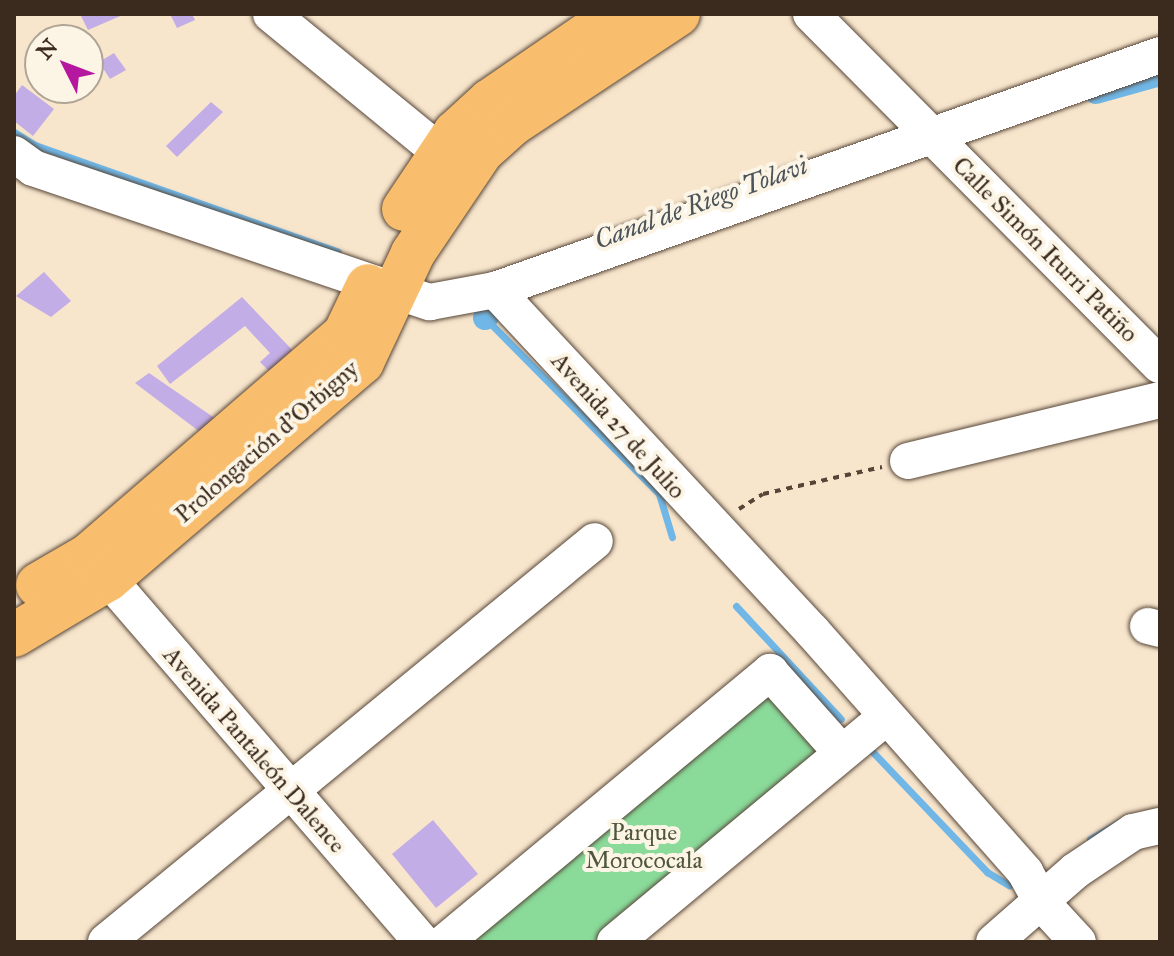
<!DOCTYPE html>
<meta charset="utf-8">
<style>
body{margin:0}
#map{position:relative;width:1174px;height:956px;overflow:hidden;background:#f7e5cc;font-family:"IM FELL Great Primer",serif}
div>[style]{position:absolute}
[style*='--x']{left:calc(var(--x)*1px);top:calc(var(--y)*1px);width:calc(var(--w)*1px);rotate:calc(var(--a)*1deg)}
.green>*{inset:0;background:#8ada9a}
.stream>*{height:7px;margin:-3.5px;padding:0 3.5px;transform-origin:3.5px;border-radius:3.5px;background:#70b7e7}
.canal>*{height:24px;margin:-12px;padding:0 12px;transform-origin:12px;border-radius:12px;background:#70b7e7}
.building>*{inset:0;background:#c3ade6}
.path>*{height:4px;margin-top:-2px;transform-origin:0;background:repeating-linear-gradient(90deg,#574638 0 6px,transparent 0 12px)}
.roads{filter:drop-shadow(0 0 2px #574638) drop-shadow(0 0 2px #574638)}
.minor>*{height:36px;margin:-18px;padding:0 18px;transform-origin:18px;border-radius:18px;background:#fff}
.major>*{height:44px;margin:-22px;padding:0 22px;transform-origin:22px;border-radius:22px;background:#f9be6d}
span{translate:-50% -50%;white-space:nowrap;text-align:center;line-height:1.15;-webkit-text-stroke:8px #fcf5e5;paint-order:stroke}
.street-label{font-size:24px;color:#3b2a1e}
.park-label{font-size:24px;color:#4f563d}
.water-label{font-size:26px;color:#4b545a;font-style:italic}
.frame{position:absolute;inset:0;border:16px solid #3b2a1e;pointer-events:none}
.north{position:absolute;left:24px;top:24px;width:80px;height:80px;box-sizing:border-box;background:#fcf5e5;border:2px solid #afa495;border-radius:50%;rotate:312deg;font-size:22px;font-weight:700;line-height:32px;text-align:center;color:#3b2a1e}
.north::after{content:'';display:block;margin:auto;width:28px;height:36px;background:#b5179e;clip-path:polygon(50% 0,100% 100%,50% 72%,0 100%)}
</style>
<div id="map">
<div class="green">
<i style="clip-path:polygon(771px 685px,826px 752px,597px 942px,461px 942px)"></i>
</div>
<div class="stream">
<i style="--x:14;--y:132;--w:25;--a:32"></i>
<i style="--x:35;--y:145;--w:321;--a:19.4"></i>
<i style="--x:485;--y:318;--w:247;--a:45.3"></i>
<i style="--x:659;--y:494;--w:45;--a:73.2"></i>
<i style="--x:736;--y:606;--w:154;--a:47.1"></i>
<i style="--x:868;--y:747;--w:173;--a:46.4"></i>
<i style="--x:987;--y:872;--w:26;--a:31"></i>
<i style="--x:1090;--y:839;--w:39;--a:-30"></i>
</div>
<div class="canal">
<i style="--x:1096;--y:92;--w:66;--a:-15.7"></i>
<i style="--x:485;--y:318;--w:2;--a:-27"></i>
</div>
<div class="building">
<i style="clip-path:polygon(80px 14px,125px 14px,88px 30px)"></i>
<i style="clip-path:polygon(170px 14px,192px 14px,195px 20px,177px 28px)"></i>
<i style="clip-path:polygon(114px 53px,126px 70px,110px 79px,99px 62px)"></i>
<i style="clip-path:polygon(22px 85px,54px 109px,33px 136px,14px 121px,14px 96px)"></i>
<i style="clip-path:polygon(211px 102px,223px 112px,177px 157px,166px 146px)"></i>
<i style="clip-path:polygon(44px 272px,71px 301px,51px 317px,16px 296px)"></i>
<i style="clip-path:polygon(242px 297px,297px 355px,274px 376px,260px 362px,270px 353px,245px 326px,170px 384px,157px 366px)"></i>
<i style="clip-path:polygon(149px 373px,216px 419px,200px 432px,135px 383px)"></i>
<i style="clip-path:polygon(433px 820px,478px 874px,436px 908px,392px 854px)"></i>
</div>
<div class="path">
<i style="--x:739;--y:509;--w:28;--a:-32"></i>
<i style="--x:763;--y:494;--w:122;--a:-12.8"></i>
</div>
<div class="roads">
<div class="minor">
<i style="--x:271;--y:14;--w:220;--a:39.3"></i>
<i style="--x:811;--y:14;--w:495;--a:45.2"></i>
<i style="--x:14;--y:154;--w:24;--a:36"></i>
<i style="--x:33;--y:168;--w:419;--a:18.7"></i>
<i style="--x:430;--y:302;--w:66;--a:-10.5"></i>
<i style="--x:495;--y:290;--w:466;--a:47.1"></i>
<i style="--x:812;--y:631;--w:322;--a:48.5"></i>
<i style="--x:1025;--y:872;--w:35;--a:61"></i>
<i style="--x:1042;--y:903;--w:53;--a:47.3"></i>
<i style="--x:495;--y:290;--w:705;--a:-19.46"></i>
<i style="--x:908;--y:461;--w:259;--a:-13.6"></i>
<i style="--x:92;--y:560;--w:505;--a:49.18"></i>
<i style="--x:1148;--y:626;--w:12;--a:14"></i>
<i style="--x:106;--y:942;--w:632;--a:-39.35"></i>
<i style="--x:445;--y:942;--w:423;--a:-39.7"></i>
<i style="--x:770;--y:672;--w:108;--a:48.4"></i>
<i style="--x:615;--y:942;--w:352;--a:-39.7"></i>
<i style="--x:994;--y:942;--w:108;--a:-41.2"></i>
<i style="--x:1075;--y:871;--w:70;--a:-33.9"></i>
<i style="--x:1133;--y:832;--w:28;--a:-13"></i>
</div>
<div class="major">
<i style="--x:404;--y:209;--w:92;--a:-56.1"></i>
<i style="--x:455;--y:133;--w:47;--a:-42.4"></i>
<i style="--x:490;--y:101;--w:154;--a:-34.4"></i>
<i style="--x:38;--y:585;--w:58;--a:-30.1"></i>
<i style="--x:88;--y:556;--w:340;--a:-40.8"></i>
<i style="--x:345;--y:334;--w:53;--a:-64.4"></i>
<i style="--x:14;--y:635;--w:109;--a:-30.8"></i>
<i style="--x:108;--y:579;--w:334;--a:-40.5"></i>
<i style="--x:362;--y:362;--w:120;--a:-64.9"></i>
<i style="--x:413;--y:253;--w:122;--a:-56"></i>
<i style="--x:481;--y:152;--w:42;--a:-42.1"></i>
<i style="--x:512;--y:124;--w:199;--a:-33.5"></i>
</div>
</div>
<div class="street-label">
<span style="left:1045px;top:250px;rotate:45deg">Calle Simón Iturri Patiño</span>
<span style="left:618px;top:426px;rotate:48deg">Avenida 27 de Julio</span>
<span style="left:267px;top:442px;rotate:-41deg">Prolongación d'Orbigny</span>
<span style="left:254px;top:750px;rotate:49deg">Avenida Pantaleón Dalence</span>
</div>
<div class="park-label">
<span style="left:644px;top:847px">Parque<br>Morococala</span>
</div>
<div class="water-label">
<span style="left:701px;top:203px;rotate:-20deg">Canal de Riego Tolavi</span>
</div>
<div class="frame"></div>
<div class="north">N</div>
</div>
